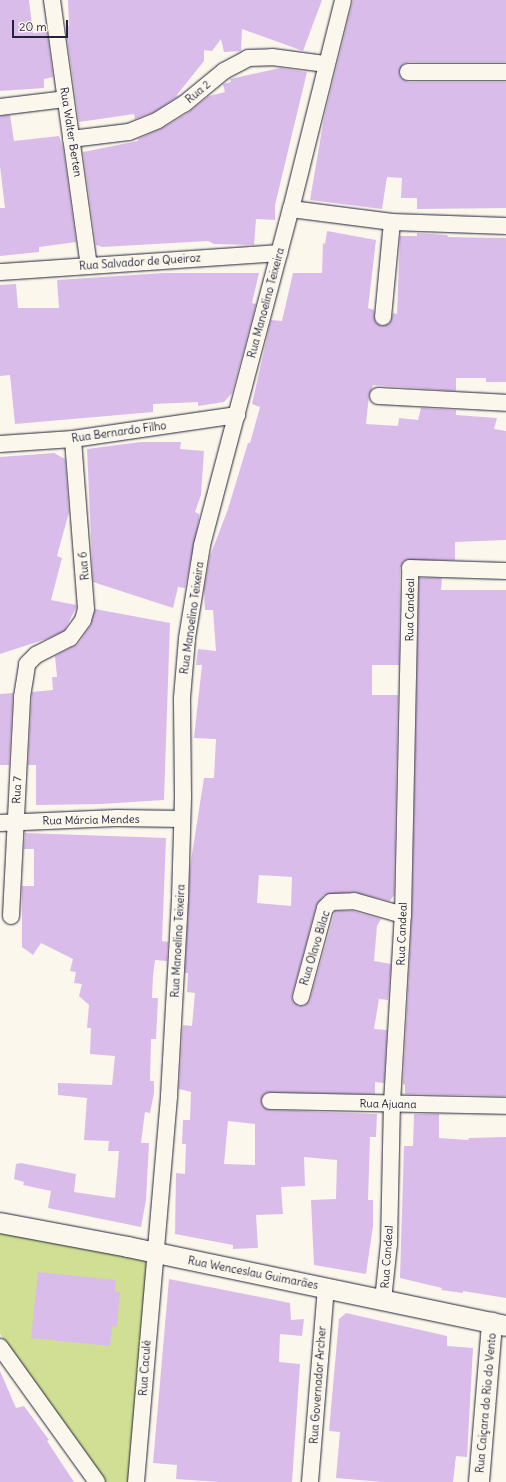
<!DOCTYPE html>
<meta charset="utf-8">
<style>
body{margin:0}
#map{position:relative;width:506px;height:1482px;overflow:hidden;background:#fbf7ec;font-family:Delius,sans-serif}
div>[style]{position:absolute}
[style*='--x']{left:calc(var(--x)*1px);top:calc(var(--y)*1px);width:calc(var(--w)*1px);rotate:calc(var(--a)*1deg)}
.green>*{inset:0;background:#d0df93}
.building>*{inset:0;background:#dabcea}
.roads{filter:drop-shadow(0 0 1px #22223b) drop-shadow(0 0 1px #22223b)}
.minor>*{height:16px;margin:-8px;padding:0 8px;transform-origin:8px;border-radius:8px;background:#fbf7ec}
.tertiary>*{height:20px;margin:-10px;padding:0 10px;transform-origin:10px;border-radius:10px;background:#fbf7ec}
span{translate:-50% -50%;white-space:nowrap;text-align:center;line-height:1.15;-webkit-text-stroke:3px #fbf7ec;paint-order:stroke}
.street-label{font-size:11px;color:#22223b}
.scale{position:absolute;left:12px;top:20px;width:56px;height:18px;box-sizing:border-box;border:2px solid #22223b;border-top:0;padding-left:5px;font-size:12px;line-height:14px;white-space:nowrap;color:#22223b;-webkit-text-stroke:3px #fbf7ec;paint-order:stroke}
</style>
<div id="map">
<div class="green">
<i style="clip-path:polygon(0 1222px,155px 1253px,133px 1482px,99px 1482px,0 1334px)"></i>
</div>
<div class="building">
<i style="clip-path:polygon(0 0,29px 0,33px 33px,47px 32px,53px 77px,44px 79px,44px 88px,0 91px)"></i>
<i style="clip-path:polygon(68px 0,322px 0,303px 51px,242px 29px,241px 51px,224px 52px,221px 39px,212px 51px,204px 50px,204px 61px,176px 96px,180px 95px,154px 112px,135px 119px,134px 114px,79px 122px,66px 30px,66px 26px,69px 26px)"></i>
<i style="clip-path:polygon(353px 0,506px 0,506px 62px,408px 62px,403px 64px,399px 72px,400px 77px,408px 82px,506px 82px,506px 208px,417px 209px,417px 198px,401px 198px,402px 178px,387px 177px,382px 209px,310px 200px,324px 118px)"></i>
<i style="clip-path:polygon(280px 68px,307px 72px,275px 205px,275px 220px,256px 219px,254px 245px,214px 244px,208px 241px,102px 247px,96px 245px,83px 152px,138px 141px,138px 139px,163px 128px,189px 112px,209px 96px,225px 92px,223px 84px,231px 82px,230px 79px)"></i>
<i style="clip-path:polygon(10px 115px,14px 141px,59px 136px,63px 148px,76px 242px,39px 247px,39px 252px,0 256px,0 208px,5px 208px,0 166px,0 116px)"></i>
<i style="clip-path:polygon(evenodd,327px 231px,376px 240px,368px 308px,374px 310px,375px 321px,382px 326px,390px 323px,393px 313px,397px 314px,400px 236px,417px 236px,417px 233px,447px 235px,448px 237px,506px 238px,506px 382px,486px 382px,486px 378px,456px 378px,456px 391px,373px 385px,369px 395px,366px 424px,398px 426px,399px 418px,418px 420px,421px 408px,456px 410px,456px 415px,497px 418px,494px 429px,506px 431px,506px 540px,455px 542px,455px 560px,405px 560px,400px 568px,399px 665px,372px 665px,372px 695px,398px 695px,394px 895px,390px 901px,354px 892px,324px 895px,316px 906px,292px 995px,292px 1000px,298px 1006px,304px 1006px,310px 1000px,335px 911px,353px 911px,381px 919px,377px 926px,374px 961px,391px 964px,388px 1000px,379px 999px,374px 1029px,387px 1030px,384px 1083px,375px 1082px,375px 1094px,270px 1092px,265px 1093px,261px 1100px,262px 1106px,270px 1110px,377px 1114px,376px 1137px,370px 1137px,368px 1200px,373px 1200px,373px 1226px,366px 1274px,314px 1265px,311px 1200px,336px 1199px,337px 1160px,304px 1157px,305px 1186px,281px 1187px,283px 1214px,256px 1215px,258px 1248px,233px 1249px,233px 1245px,175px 1234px,176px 1173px,185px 1174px,186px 1144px,182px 1144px,183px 1120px,190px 1120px,191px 1092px,179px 1089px,182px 1039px,183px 1025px,192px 1026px,195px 993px,187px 992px,188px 973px,185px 973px,190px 867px,204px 778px,214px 778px,216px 739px,194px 738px,202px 665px,196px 665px,198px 649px,216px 651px,213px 610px,205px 610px,204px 590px,210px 556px,228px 509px,248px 443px,250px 443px,260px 407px,252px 404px,271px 320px,282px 321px,293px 273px,322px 273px,323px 243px,325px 244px,327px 231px,259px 875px,292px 877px,291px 906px,257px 903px,259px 875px,327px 231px,228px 1121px,255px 1124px,255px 1165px,224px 1164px,228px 1121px)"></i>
<i style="clip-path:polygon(164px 273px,259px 273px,252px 303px,256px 304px,232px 393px,224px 402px,198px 406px,198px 402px,153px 404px,153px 412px,15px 424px,10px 375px,0 376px,0 285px,16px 284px,18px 308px,59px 308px,57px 280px)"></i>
<i style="clip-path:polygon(141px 442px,181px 442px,180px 449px,204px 451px,201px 495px,195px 512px,199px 514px,199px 519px,185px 588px,178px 587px,173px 608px,93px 582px,87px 449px)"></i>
<i style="clip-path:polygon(54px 453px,65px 459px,69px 512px,57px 556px,62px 558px,51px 600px,76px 605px,76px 608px,64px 631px,46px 639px,0 654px,0 457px)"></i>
<i style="clip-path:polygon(419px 578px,442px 578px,441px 590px,506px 590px,506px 1096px,405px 1094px,405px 1085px,403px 1084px,412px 916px)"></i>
<i style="clip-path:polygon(95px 609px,170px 623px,164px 800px,101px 804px,36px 805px,36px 765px,28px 765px,32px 692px,53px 690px,52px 677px,57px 677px,55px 656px,78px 644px,91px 625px)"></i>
<i style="clip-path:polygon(13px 693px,9px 765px,0 765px,0 694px)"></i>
<i style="clip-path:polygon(25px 833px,166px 838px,162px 941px,168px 942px,167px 961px,155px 960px,153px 976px,152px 998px,158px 998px,156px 1039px,151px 1039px,150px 1081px,154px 1081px,154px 1093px,150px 1113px,145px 1112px,141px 1143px,149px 1143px,146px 1200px,141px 1227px,48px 1208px,51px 1191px,23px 1185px,24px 1182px,14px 1179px,16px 1164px,21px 1163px,76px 1174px,74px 1192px,115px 1198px,119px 1151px,108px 1151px,109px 1141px,84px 1140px,87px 1098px,58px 1095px,58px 1083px,112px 1085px,115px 1056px,90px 1054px,91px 1028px,87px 1028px,89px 1005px,79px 996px,82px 984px,74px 983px,76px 972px,70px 971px,73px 959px,41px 943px,33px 955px,22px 947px,22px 886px,34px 886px,34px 849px,24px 849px)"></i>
<i style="clip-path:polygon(414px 1114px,439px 1114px,439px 1138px,468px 1140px,469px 1138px,506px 1137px,506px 1298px,463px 1291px,463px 1293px,441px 1290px,442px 1288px,400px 1278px,404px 1146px,413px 1146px)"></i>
<i style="clip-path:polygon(38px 1272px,116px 1280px,115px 1292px,120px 1292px,117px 1326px,112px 1326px,110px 1346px,31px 1338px)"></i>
<i style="clip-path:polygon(169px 1279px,290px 1303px,291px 1320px,304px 1319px,302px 1336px,280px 1334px,279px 1362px,300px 1364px,292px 1482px,219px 1482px,176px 1479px,177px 1465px,153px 1463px)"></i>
<i style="clip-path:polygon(346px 1313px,447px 1336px,447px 1346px,473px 1348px,467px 1457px,456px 1456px,453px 1482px,382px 1482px,336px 1478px,340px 1432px,329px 1431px,339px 1319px)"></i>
<i style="clip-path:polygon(0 1371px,16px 1408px,24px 1406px,49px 1440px,47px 1441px,74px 1482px,0 1482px)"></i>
</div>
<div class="roads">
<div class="minor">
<i style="--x:52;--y:0;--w:268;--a:82.1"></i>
<i style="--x:408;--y:72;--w:98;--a:0"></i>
<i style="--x:0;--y:107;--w:65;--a:-7"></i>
<i style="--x:71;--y:139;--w:58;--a:-6.9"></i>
<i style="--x:129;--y:132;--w:31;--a:-22"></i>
<i style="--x:158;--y:120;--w:31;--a:-32"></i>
<i style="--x:184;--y:104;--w:52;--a:-39.5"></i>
<i style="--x:224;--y:71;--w:27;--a:-28"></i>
<i style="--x:248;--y:58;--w:24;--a:-2"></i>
<i style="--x:272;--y:57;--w:53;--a:7.5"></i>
<i style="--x:291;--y:209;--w:102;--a:7.3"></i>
<i style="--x:392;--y:222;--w:114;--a:2"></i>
<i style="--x:0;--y:272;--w:280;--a:-3.9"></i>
<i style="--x:383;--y:317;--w:95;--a:-84.6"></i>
<i style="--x:378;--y:396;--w:128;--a:3.1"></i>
<i style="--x:0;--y:444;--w:73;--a:-3.9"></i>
<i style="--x:73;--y:439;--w:166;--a:-8.3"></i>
<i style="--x:0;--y:823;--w:117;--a:-2.4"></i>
<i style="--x:117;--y:818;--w:65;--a:0.9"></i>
<i style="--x:11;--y:916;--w:219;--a:-87.1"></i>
<i style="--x:22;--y:697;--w:33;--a:-81"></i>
<i style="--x:27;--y:664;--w:13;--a:-45"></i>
<i style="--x:36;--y:655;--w:38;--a:-27"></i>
<i style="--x:70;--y:638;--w:22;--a:-54"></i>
<i style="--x:83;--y:620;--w:11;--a:-75"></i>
<i style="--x:86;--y:609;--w:170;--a:-94.4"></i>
<i style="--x:301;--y:997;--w:92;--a:-74.9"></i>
<i style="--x:325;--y:908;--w:8;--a:-45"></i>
<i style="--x:331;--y:902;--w:23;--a:-2"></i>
<i style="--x:354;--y:901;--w:51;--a:15.9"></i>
<i style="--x:270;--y:1101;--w:236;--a:1.2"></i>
<i style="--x:383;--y:1300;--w:56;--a:-83.9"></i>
<i style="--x:389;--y:1244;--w:141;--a:-88.8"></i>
<i style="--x:392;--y:1103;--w:188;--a:-86.7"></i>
<i style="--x:403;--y:915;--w:347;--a:-88.8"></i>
<i style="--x:410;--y:568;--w:96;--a:1.8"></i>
<i style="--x:0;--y:1347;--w:166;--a:54.3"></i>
<i style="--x:136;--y:1482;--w:387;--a:-85.1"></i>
<i style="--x:169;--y:1096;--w:197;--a:-86.8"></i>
<i style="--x:180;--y:899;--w:102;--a:-88.3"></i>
<i style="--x:183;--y:797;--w:99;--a:-90.6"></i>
<i style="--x:182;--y:698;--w:60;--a:-85.2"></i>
<i style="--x:187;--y:638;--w:94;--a:-80.8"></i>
<i style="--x:202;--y:545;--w:348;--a:-75.2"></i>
<i style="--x:291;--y:209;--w:215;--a:-76"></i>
<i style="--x:310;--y:1482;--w:195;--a:-85.3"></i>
</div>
<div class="tertiary">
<i style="--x:0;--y:1223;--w:130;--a:10.6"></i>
<i style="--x:128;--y:1247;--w:386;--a:11.8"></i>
<i style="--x:479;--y:1482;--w:160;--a:-85.3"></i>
</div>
</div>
<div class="street-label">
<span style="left:198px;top:92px;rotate:-40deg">Rua 2</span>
<span style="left:71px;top:132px;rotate:81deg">Rua Walter Berten</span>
<span style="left:140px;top:262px;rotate:-4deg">Rua Salvador de Queiroz</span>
<span style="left:266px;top:303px;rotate:-75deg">Rua Manoelino Teixeira</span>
<span style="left:119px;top:432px;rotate:-8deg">Rua Bernardo Filho</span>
<span style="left:84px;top:566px;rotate:-95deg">Rua 6</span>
<span style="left:410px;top:610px;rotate:-89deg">Rua Candeal</span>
<span style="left:192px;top:618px;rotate:-82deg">Rua Manoelino Teixeira</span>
<span style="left:17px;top:790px;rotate:-87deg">Rua 7</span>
<span style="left:91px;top:820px;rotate:-1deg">Rua Márcia Mendes</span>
<span style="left:402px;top:934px;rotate:-88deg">Rua Candeal</span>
<span style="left:178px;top:941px;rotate:-87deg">Rua Manoelino Teixeira</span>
<span style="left:315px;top:948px;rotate:-73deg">Rua Olavo Bilac</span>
<span style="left:388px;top:1104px;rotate:1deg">Rua Ajuana</span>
<span style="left:387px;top:1257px;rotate:-86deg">Rua Candeal</span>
<span style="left:253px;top:1273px;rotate:11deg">Rua Wenceslau Guimarães</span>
<span style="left:145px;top:1368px;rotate:-86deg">Rua Caculé</span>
<span style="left:318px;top:1385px;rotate:-86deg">Rua Governador Archer</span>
<span style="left:486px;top:1403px;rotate:-85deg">Rua Caiçara do Rio do Vento</span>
</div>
<div class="scale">20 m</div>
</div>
